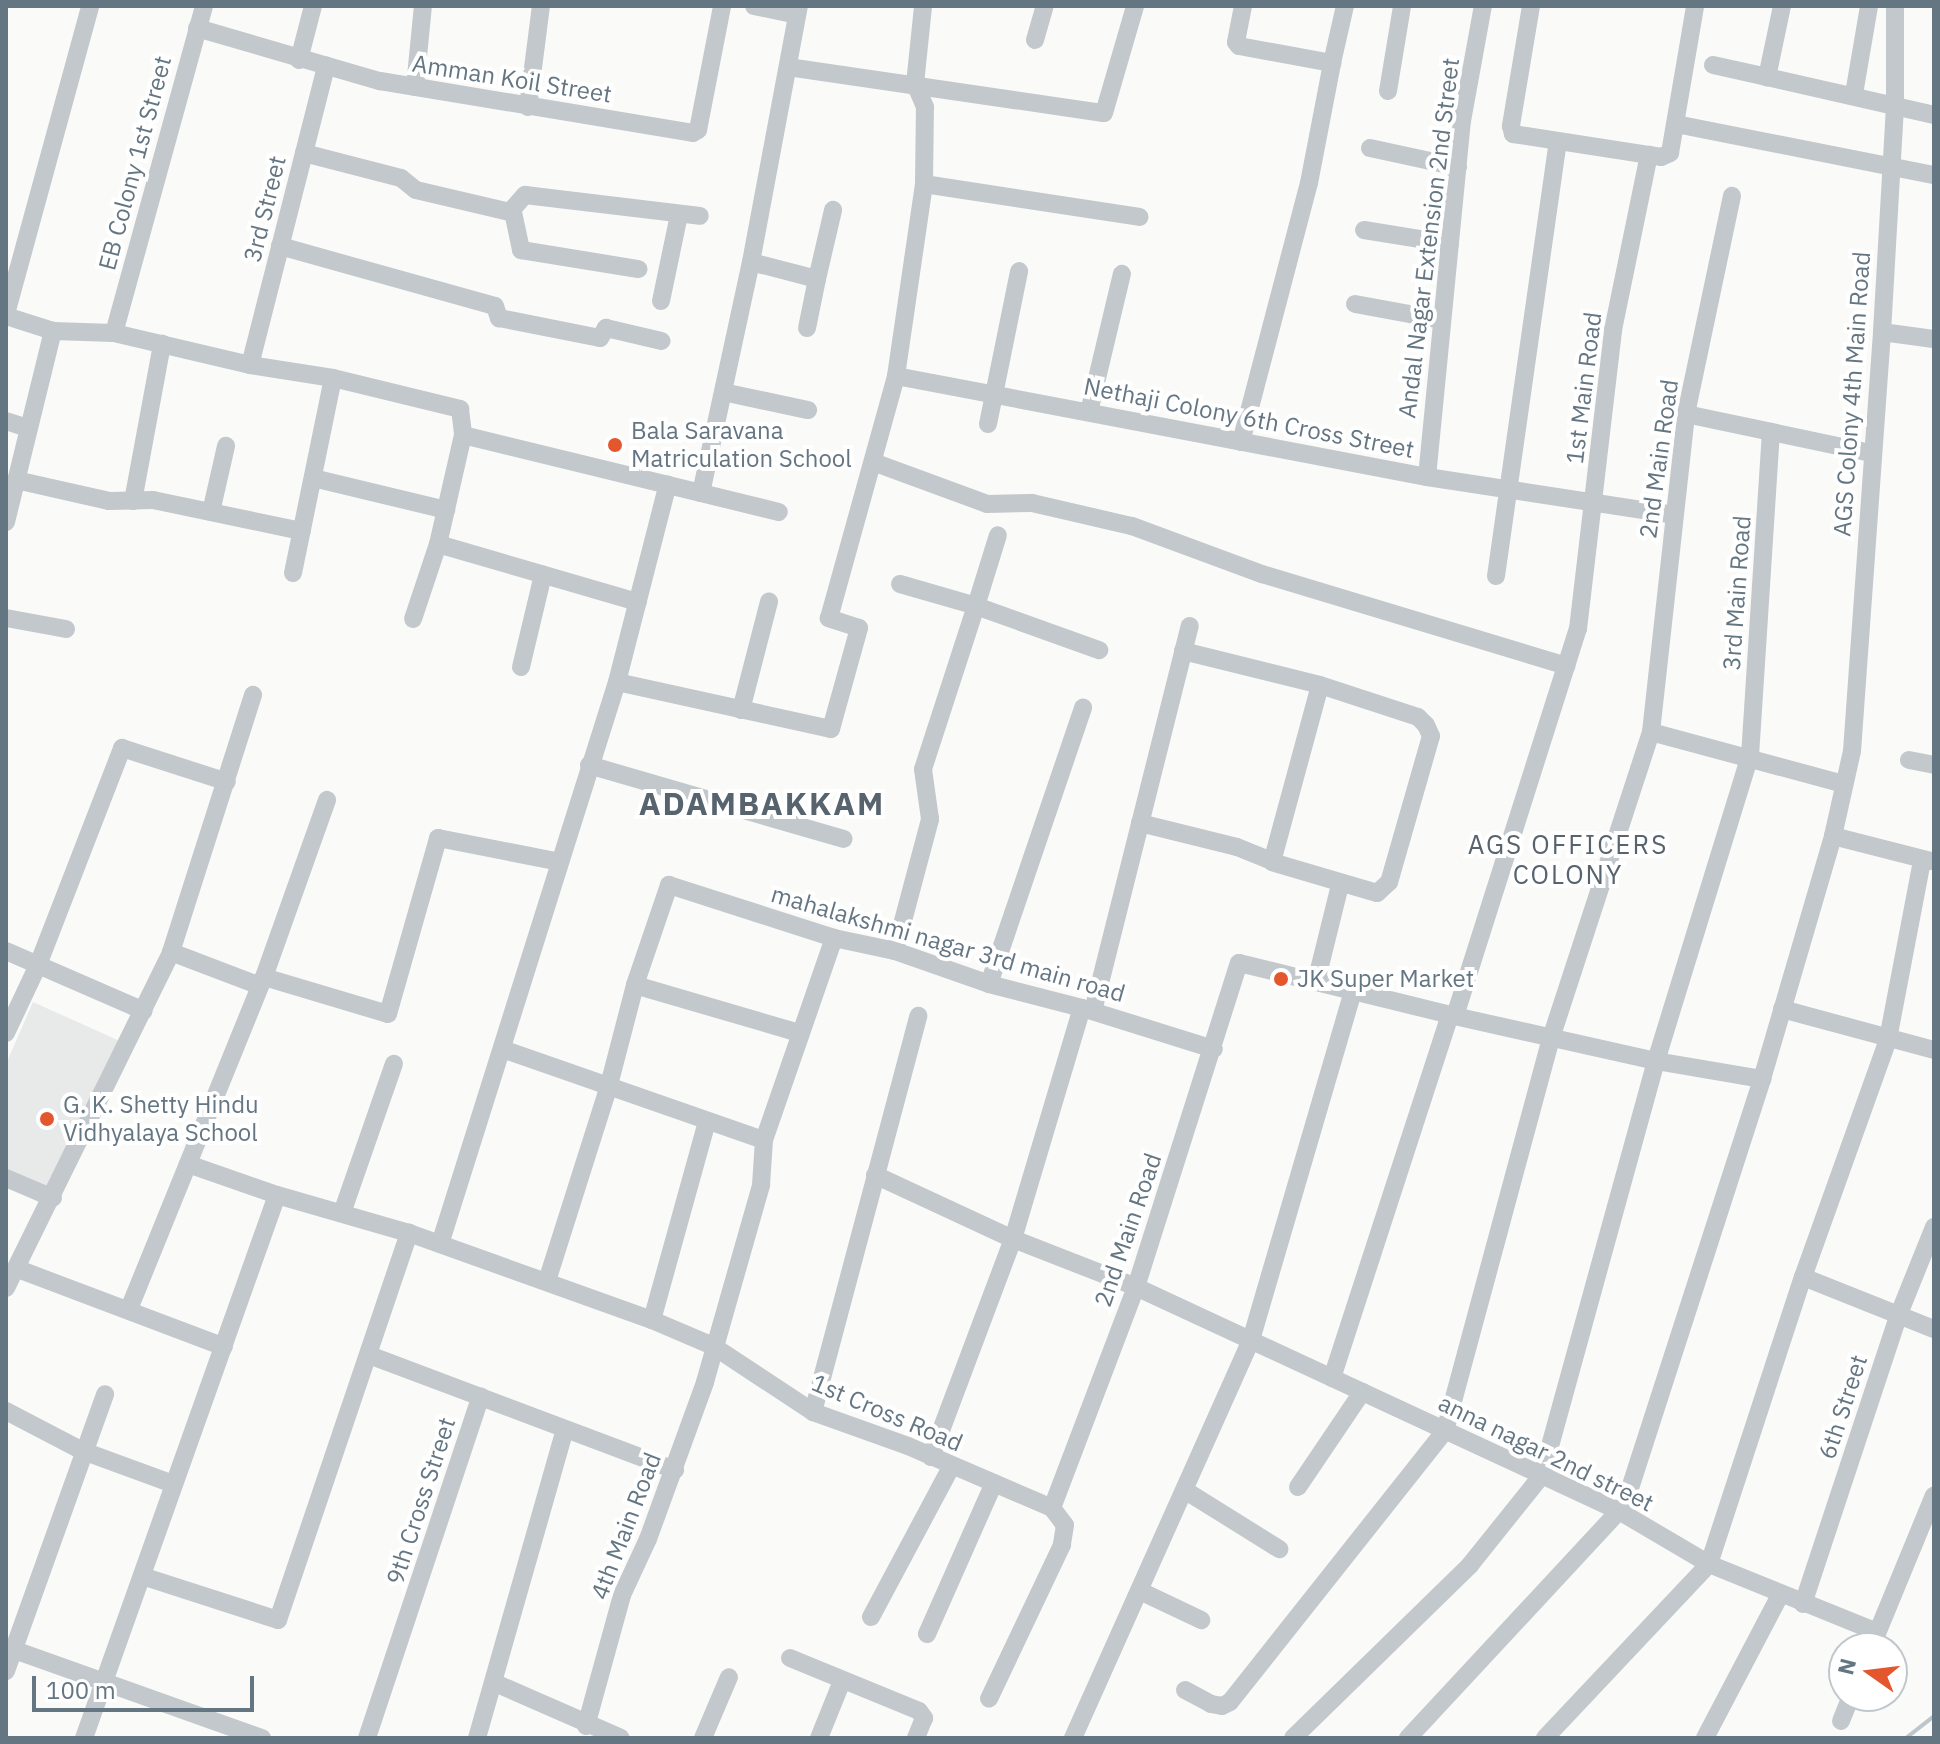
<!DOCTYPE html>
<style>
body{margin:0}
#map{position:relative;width:1940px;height:1744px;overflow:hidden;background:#fafaf8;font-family:"IBM Plex Sans",sans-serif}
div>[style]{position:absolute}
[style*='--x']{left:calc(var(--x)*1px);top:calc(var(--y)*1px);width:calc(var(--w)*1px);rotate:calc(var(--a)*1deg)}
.built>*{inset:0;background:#e8e9e9}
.stream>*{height:4px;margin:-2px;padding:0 2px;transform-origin:2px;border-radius:2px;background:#bbc7cb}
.minor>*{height:18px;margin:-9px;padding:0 9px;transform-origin:9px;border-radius:9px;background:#c3c8cc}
.dots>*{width:22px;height:22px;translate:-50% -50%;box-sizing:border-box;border:4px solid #fff;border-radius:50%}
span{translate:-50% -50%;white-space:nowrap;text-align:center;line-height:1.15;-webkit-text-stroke:8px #fff;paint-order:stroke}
.street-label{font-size:24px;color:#657683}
.poi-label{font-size:24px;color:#657683}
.left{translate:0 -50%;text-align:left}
.neighbourhood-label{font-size:26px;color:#57646e;letter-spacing:2px}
.district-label{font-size:32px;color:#57646e;font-weight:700;letter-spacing:2px}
.frame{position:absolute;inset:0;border:8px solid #657683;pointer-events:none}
.north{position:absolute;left:1828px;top:1632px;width:80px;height:80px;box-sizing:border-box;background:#fff;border:2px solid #c1c8cd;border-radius:50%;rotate:284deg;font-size:22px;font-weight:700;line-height:32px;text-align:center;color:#657683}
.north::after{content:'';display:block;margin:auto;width:28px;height:36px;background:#e4572e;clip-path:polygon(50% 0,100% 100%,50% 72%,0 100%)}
.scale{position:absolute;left:32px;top:1676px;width:222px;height:36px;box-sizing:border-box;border:4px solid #657683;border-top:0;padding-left:10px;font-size:24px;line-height:28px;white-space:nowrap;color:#657683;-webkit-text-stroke:6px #fff;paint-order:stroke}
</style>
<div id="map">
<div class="built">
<i style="clip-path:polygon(33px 1002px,122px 1042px,52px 1196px,6px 1174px,6px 1064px)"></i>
</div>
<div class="stream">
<i style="--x:1906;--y:1738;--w:36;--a:-38"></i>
</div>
<div class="minor">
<i style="--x:754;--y:6;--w:44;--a:11.8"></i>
<i style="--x:1243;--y:6;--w:37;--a:101"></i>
<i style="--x:1236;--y:42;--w:5;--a:53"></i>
<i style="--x:1239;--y:46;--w:95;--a:10.4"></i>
<i style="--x:1332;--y:63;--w:58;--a:-77.2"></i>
<i style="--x:1531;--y:6;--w:122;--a:99.5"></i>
<i style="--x:1511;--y:126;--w:8;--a:76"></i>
<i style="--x:1513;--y:134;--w:150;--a:8.8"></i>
<i style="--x:1661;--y:157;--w:10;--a:-24"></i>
<i style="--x:1670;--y:153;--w:149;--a:-80.3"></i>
<i style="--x:1782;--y:6;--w:73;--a:101.9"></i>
<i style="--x:1767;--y:77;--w:171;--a:12.8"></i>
<i style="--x:197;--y:28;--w:191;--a:16.2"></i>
<i style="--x:380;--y:81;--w:317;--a:9.4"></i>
<i style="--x:693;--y:133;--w:6;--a:-31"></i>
<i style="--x:698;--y:130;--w:126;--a:-79"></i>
<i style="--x:1035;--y:40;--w:35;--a:-74"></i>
<i style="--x:299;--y:60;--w:56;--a:-75.5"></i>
<i style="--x:1713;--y:65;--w:55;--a:12.5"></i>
<i style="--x:788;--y:67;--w:319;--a:8.3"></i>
<i style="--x:1104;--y:113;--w:111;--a:-73.8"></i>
<i style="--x:415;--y:87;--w:81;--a:-84.4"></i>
<i style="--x:1388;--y:91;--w:86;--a:-80.6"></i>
<i style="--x:1854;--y:94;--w:89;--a:-80.3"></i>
<i style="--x:528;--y:107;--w:102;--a:-82.7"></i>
<i style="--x:1676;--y:124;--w:263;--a:11.2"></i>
<i style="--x:1370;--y:148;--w:90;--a:12.2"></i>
<i style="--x:304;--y:153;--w:100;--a:14.5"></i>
<i style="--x:401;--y:178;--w:19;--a:39"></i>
<i style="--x:416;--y:190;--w:97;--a:13.2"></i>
<i style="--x:510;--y:212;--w:23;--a:-49"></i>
<i style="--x:525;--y:195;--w:176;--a:6.8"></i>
<i style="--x:924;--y:184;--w:218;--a:8.7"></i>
<i style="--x:513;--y:212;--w:39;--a:78"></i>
<i style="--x:521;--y:250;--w:119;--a:9.2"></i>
<i style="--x:1364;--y:230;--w:87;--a:9.2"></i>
<i style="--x:280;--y:246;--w:223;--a:15.6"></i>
<i style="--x:495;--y:306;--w:13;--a:72"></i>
<i style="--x:499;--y:318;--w:103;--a:11.2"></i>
<i style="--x:600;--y:338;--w:12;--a:-59"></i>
<i style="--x:606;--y:328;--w:57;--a:13.1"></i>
<i style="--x:751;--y:262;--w:68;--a:14.4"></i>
<i style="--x:817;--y:279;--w:50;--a:101.5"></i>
<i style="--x:817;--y:279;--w:71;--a:-76.9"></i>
<i style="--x:661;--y:301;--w:88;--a:-78.2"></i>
<i style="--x:1355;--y:304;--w:88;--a:10.4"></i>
<i style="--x:6;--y:314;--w:319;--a:-74.7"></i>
<i style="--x:6;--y:316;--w:49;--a:17.7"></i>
<i style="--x:53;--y:331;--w:61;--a:1.9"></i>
<i style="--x:114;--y:333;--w:140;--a:13.2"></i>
<i style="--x:250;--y:365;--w:84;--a:8.9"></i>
<i style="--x:333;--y:378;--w:131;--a:13.7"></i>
<i style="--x:460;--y:409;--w:26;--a:83"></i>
<i style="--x:463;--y:435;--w:112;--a:102.9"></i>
<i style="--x:438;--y:544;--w:79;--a:108.4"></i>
<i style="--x:1882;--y:332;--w:52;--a:7.7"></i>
<i style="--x:114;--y:333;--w:339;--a:-74.6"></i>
<i style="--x:250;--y:365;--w:309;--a:-75.7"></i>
<i style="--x:896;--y:376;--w:541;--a:10.77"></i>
<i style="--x:1427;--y:477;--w:250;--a:8.7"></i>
<i style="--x:723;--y:392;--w:87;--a:12"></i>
<i style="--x:1089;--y:412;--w:142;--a:-76.6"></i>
<i style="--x:1686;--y:414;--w:189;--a:11.9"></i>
<i style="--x:6;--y:421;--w:23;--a:18"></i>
<i style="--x:988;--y:424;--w:156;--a:-78.5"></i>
<i style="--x:463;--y:435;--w:325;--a:13.7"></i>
<i style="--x:1241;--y:442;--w:268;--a:-75.3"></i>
<i style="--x:1309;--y:183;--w:122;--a:-79.1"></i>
<i style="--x:873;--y:462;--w:121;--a:20.2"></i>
<i style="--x:987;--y:504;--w:45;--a:-1.3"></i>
<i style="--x:1032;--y:503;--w:103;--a:13"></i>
<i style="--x:1132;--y:526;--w:139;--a:20.3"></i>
<i style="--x:1262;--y:574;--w:318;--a:16.8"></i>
<i style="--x:1427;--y:477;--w:358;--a:-84.4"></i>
<i style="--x:1462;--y:121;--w:117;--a:-79.7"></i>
<i style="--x:313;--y:478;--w:137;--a:13.5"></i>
<i style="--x:16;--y:480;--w:95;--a:12.7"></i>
<i style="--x:109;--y:501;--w:44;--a:-1.3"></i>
<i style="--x:153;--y:500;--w:152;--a:11.8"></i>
<i style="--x:701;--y:493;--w:236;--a:-77.8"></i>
<i style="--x:751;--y:262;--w:260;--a:-79.4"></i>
<i style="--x:133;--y:501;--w:160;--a:-79.5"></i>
<i style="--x:211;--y:512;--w:68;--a:-77.2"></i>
<i style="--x:6;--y:522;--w:197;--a:-76.2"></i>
<i style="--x:438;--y:544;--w:208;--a:16.2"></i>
<i style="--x:293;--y:573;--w:199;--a:-78.4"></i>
<i style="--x:1496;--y:576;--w:439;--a:-81.9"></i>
<i style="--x:900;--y:584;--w:79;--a:16.1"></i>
<i style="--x:976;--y:606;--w:74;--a:-72.8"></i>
<i style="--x:6;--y:618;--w:61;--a:10.4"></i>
<i style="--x:1183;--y:651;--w:141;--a:13.9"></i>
<i style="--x:1320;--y:685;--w:103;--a:18.1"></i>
<i style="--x:1418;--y:717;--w:11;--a:45"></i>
<i style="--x:1426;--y:725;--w:12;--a:66"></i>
<i style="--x:1431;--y:736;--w:152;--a:106"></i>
<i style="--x:1389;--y:882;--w:16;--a:137"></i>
<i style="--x:1377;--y:893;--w:109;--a:-163.6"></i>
<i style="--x:1272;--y:862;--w:183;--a:-74.8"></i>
<i style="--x:521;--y:667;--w:95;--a:-76.6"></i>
<i style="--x:617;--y:682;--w:219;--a:12.4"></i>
<i style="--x:831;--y:729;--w:105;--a:-74.5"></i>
<i style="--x:859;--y:628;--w:32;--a:-162"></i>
<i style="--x:829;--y:618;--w:251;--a:-74.5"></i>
<i style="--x:896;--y:376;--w:194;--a:-81.7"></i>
<i style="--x:924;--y:184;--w:77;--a:-89.3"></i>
<i style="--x:925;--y:107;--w:25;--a:-113"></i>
<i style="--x:915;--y:84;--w:78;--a:-84.1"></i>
<i style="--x:741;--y:710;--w:112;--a:-75.5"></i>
<i style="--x:1651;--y:732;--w:200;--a:15.1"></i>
<i style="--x:1909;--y:760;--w:25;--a:11"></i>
<i style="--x:589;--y:765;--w:265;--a:16.2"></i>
<i style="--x:1140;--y:823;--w:100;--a:13.9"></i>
<i style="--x:1237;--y:847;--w:38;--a:22"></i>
<i style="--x:1833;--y:836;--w:101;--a:14.3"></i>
<i style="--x:6;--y:951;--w:150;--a:23.5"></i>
<i style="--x:895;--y:951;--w:137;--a:-75.1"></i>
<i style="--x:930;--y:819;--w:50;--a:-98"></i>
<i style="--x:923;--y:769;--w:171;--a:-72"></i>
<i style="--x:976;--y:606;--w:131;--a:19.7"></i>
<i style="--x:171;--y:952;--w:95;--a:20.9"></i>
<i style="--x:264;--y:977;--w:129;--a:16.6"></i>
<i style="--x:388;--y:1014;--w:183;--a:-74.1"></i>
<i style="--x:438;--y:838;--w:124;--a:11.1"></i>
<i style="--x:1316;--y:982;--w:100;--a:-76.1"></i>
<i style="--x:989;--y:984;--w:292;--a:-71.2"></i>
<i style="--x:635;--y:985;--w:171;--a:16.3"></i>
<i style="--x:1782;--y:1009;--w:157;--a:15.1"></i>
<i style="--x:1093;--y:1011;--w:397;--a:-75.9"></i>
<i style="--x:1455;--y:1016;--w:406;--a:-72.4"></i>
<i style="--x:1578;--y:629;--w:301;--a:-83.3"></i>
<i style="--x:1613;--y:330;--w:179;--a:-78.4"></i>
<i style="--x:6;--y:1033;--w:75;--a:-64.8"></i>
<i style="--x:38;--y:965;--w:233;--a:-68.8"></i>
<i style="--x:122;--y:748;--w:110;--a:17.9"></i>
<i style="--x:502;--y:1049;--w:277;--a:19.2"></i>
<i style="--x:188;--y:1164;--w:94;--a:19.2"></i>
<i style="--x:277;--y:1195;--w:137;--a:16.1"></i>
<i style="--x:409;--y:1233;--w:258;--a:19.7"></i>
<i style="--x:652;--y:1320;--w:66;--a:23.1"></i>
<i style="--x:713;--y:1346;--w:120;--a:33.4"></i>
<i style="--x:813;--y:1412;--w:101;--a:19.7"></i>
<i style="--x:908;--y:1446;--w:157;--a:23.3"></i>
<i style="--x:1052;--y:1508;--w:21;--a:53"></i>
<i style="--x:1065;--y:1525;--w:20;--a:99"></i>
<i style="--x:1062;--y:1545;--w:170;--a:115.4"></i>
<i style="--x:875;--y:1175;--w:152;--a:24.9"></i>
<i style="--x:1013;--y:1239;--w:132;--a:21.3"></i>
<i style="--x:1136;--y:1287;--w:532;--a:24.88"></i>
<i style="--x:1619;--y:1511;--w:104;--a:30.5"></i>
<i style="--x:1709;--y:1564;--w:181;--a:22"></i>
<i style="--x:6;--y:1178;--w:51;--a:23.1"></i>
<i style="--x:342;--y:1213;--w:158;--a:-70.8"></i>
<i style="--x:440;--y:1244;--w:589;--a:-72.52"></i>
<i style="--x:617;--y:682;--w:204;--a:-75.6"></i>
<i style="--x:18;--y:1269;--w:220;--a:20.7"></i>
<i style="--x:1803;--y:1277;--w:141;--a:21.7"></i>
<i style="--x:547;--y:1281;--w:206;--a:-72.4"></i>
<i style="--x:609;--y:1085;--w:103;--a:-75.4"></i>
<i style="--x:635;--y:985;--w:106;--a:-71.2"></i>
<i style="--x:669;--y:885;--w:173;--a:17.8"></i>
<i style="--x:834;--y:938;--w:62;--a:12"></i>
<i style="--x:895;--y:951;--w:100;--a:19.3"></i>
<i style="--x:989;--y:984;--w:96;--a:14.5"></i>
<i style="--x:1082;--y:1008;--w:138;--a:17.3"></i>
<i style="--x:6;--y:1288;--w:374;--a:-63.8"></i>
<i style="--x:171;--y:952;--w:270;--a:-72.3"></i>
<i style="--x:129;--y:1309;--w:358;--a:-67.9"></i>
<i style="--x:264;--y:977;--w:188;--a:-70.4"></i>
<i style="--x:652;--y:1320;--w:205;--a:-74.5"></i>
<i style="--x:369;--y:1355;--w:327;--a:20.6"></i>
<i style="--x:1332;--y:1378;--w:382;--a:-72"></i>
<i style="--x:6;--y:1411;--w:87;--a:27.5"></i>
<i style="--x:83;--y:1451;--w:96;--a:20.1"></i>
<i style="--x:813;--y:1412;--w:410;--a:-75.1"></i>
<i style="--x:931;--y:1457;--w:233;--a:-69.4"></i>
<i style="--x:1013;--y:1239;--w:241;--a:-73.4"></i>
<i style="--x:1298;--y:1487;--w:115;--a:-56"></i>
<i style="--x:1186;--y:1491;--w:110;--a:31.9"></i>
<i style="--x:1052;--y:1508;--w:236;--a:-69.2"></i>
<i style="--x:1136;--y:1287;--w:340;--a:-72.4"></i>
<i style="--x:1239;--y:963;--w:217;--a:13.8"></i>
<i style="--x:1450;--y:1015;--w:211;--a:12.6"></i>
<i style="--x:1656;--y:1061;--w:108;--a:9.6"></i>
<i style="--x:1622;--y:1513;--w:456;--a:-72.1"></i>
<i style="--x:1762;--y:1079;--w:253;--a:-73.7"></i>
<i style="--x:1833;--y:836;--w:87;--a:-77.4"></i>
<i style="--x:1852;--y:751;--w:420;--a:-85.9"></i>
<i style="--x:1882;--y:332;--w:226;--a:-86.7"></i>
<i style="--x:1895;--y:106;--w:100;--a:-90"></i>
<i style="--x:142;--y:1576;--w:143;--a:17.9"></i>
<i style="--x:278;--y:1620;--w:409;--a:-71.3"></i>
<i style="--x:1140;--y:1591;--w:68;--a:25.4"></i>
<i style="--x:1803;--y:1604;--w:305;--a:-71.7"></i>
<i style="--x:1899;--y:1314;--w:94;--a:-68.1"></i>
<i style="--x:871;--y:1617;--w:170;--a:-61.9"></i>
<i style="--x:927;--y:1634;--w:165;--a:-66.1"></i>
<i style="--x:6;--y:1647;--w:272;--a:19.6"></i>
<i style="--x:1871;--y:1648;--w:165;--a:-67.6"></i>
<i style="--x:790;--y:1658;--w:139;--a:22.3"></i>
<i style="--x:919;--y:1711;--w:9;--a:54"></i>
<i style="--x:924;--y:1718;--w:22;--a:112"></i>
<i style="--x:6;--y:1671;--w:294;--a:-70.3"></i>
<i style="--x:495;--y:1683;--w:137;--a:23.6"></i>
<i style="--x:1185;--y:1690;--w:30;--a:28"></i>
<i style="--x:1211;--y:1704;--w:11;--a:10"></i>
<i style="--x:1222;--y:1706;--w:9;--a:-27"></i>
<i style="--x:1230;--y:1702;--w:346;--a:-51.6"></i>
<i style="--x:1445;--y:1431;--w:410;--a:-74.9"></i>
<i style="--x:1552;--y:1035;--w:319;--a:-71.9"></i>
<i style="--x:1651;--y:732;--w:320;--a:-83.7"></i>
<i style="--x:1686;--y:414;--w:223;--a:-78.1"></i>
<i style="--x:1841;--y:1721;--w:27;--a:-68"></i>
<i style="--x:586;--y:1726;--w:136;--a:-74.6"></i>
<i style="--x:622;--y:1595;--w:62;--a:-65.1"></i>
<i style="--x:648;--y:1539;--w:167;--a:-70"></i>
<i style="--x:705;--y:1382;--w:205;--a:-74.1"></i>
<i style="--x:761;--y:1185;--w:45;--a:-86.2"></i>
<i style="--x:764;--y:1140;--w:214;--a:-70.9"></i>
<i style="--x:84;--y:1738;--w:576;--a:-70.43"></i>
<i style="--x:367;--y:1738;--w:360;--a:-71.6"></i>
<i style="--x:477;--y:1738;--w:320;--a:-74.1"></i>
<i style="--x:703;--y:1738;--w:66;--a:-66.9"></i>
<i style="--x:819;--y:1738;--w:61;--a:-68"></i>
<i style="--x:1073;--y:1738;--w:436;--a:-65.9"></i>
<i style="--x:1251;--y:1340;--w:364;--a:-73.7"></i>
<i style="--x:1293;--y:1738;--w:248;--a:-44.3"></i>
<i style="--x:1470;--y:1565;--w:115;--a:-51.3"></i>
<i style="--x:1542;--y:1475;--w:429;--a:-74.6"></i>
<i style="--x:1656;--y:1061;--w:319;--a:-72.9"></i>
<i style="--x:1750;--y:756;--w:325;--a:-86.3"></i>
<i style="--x:1408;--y:1738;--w:310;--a:-47.1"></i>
<i style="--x:1545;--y:1738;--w:239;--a:-46.7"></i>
<i style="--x:1709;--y:1564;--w:302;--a:-71.9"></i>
<i style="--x:1803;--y:1277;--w:253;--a:-70.3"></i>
<i style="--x:1888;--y:1039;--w:182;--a:-79.2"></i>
<i style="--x:1705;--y:1738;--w:161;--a:-62.3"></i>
</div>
<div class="dots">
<i style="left:615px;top:445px;background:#e4572e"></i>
<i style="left:1281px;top:979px;background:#e4572e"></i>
<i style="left:47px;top:1119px;background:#e4572e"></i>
</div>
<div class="street-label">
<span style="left:512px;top:79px;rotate:9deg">Amman Koil Street</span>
<span style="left:135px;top:163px;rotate:-75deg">EB Colony 1st Street</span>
<span style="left:265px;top:209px;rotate:-76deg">3rd Street</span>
<span style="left:1429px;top:238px;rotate:-83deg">Andal Nagar Extension 2nd Street</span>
<span style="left:1584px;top:388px;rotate:-83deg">1st Main Road</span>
<span style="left:1852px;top:394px;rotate:-86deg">AGS Colony 4th Main Road</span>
<span style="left:1249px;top:418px;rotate:11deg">Nethaji Colony 6th Cross Street</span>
<span style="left:1659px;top:459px;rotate:-82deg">2nd Main Road</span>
<span style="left:1737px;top:593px;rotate:-86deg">3rd Main Road</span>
<span style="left:948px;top:944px;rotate:16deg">mahalakshmi nagar 3rd main road</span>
<span style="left:1128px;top:1230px;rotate:-71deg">2nd Main Road</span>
<span style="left:1843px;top:1407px;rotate:-72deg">6th Street</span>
<span style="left:887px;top:1413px;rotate:23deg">1st Cross Road</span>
<span style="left:1546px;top:1453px;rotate:26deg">anna nagar 2nd street</span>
<span style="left:421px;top:1501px;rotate:-72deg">9th Cross Street</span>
<span style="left:626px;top:1526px;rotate:-69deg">4th Main Road</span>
</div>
<div class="poi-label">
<span class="left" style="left:631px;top:445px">Bala Saravana<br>Matriculation School</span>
<span class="left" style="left:1297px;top:979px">JK Super Market</span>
<span class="left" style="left:63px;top:1119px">G. K. Shetty Hindu<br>Vidhyalaya School</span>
</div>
<div class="neighbourhood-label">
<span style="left:1568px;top:860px">AGS OFFICERS<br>COLONY</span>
</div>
<div class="district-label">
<span style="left:762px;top:803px">ADAMBAKKAM</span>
</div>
<div class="frame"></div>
<div class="north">N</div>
<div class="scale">100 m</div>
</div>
